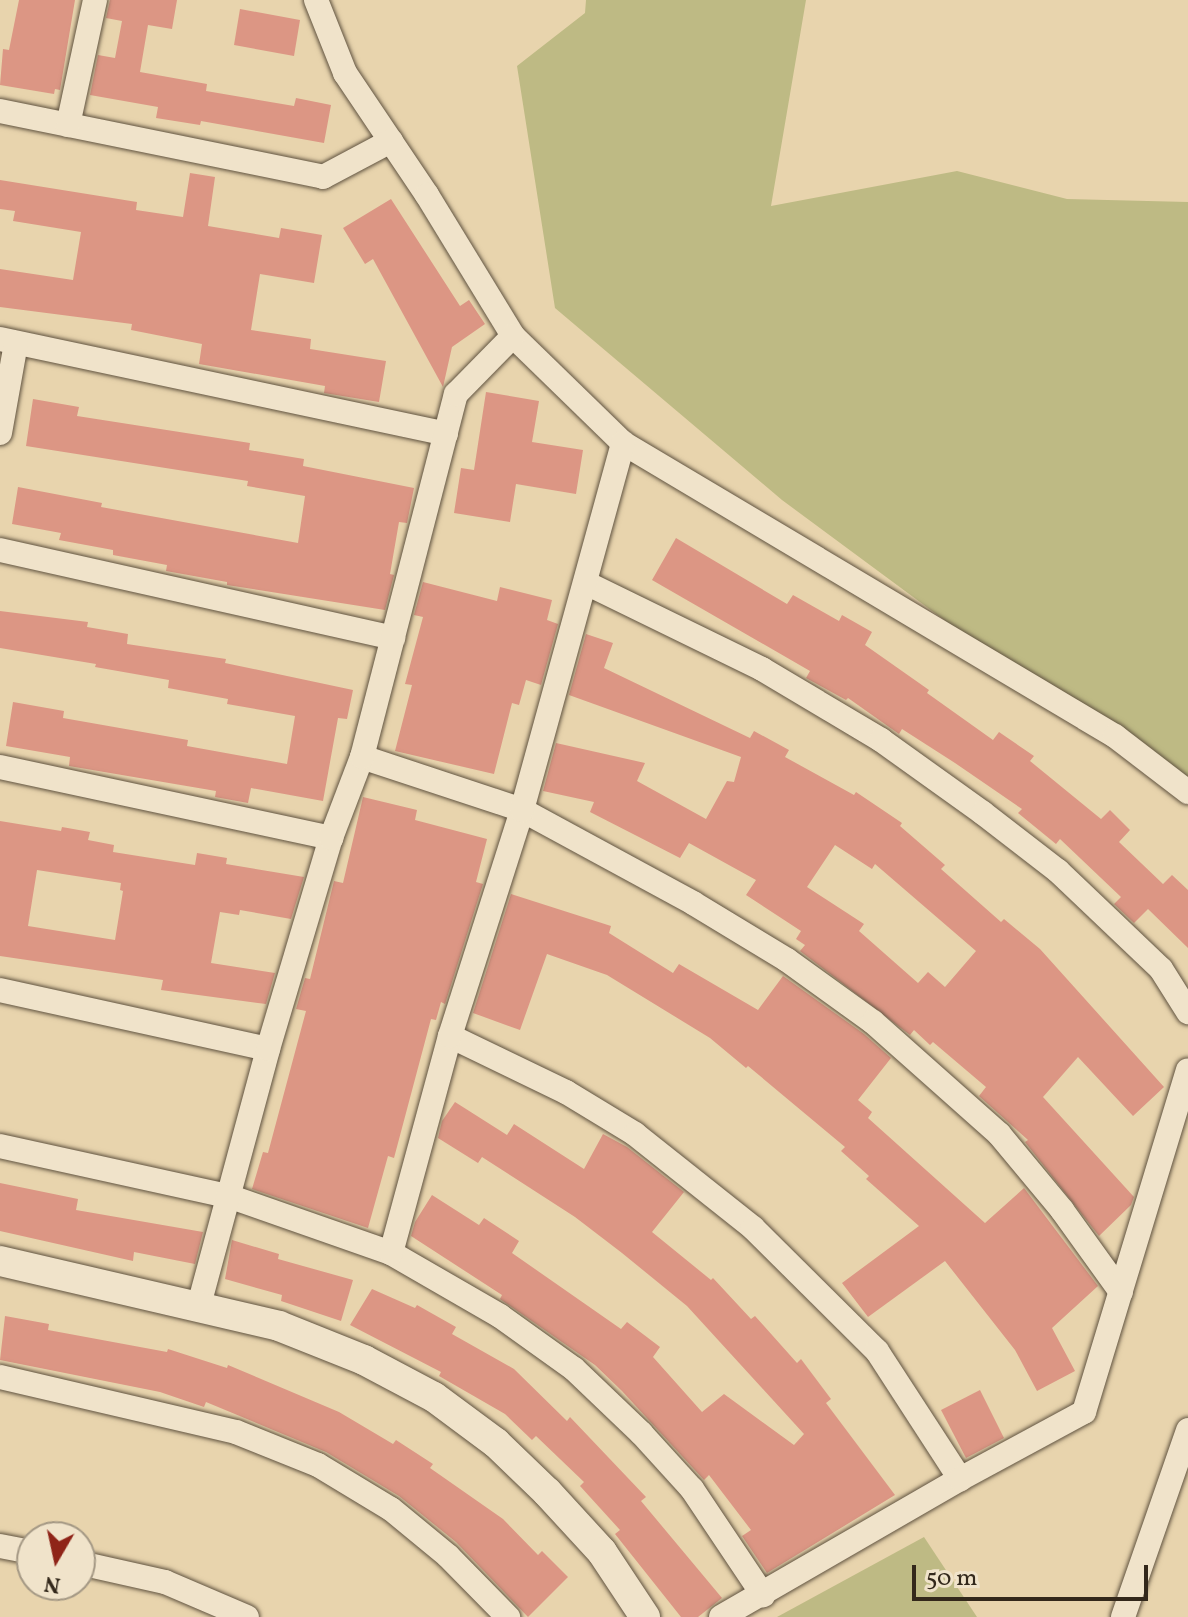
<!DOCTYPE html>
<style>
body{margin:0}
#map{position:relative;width:1188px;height:1617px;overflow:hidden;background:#e8d4ad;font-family:Vollkorn,serif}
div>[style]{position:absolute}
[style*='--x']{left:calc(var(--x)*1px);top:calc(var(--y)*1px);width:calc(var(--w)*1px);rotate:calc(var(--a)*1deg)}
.green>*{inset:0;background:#beba84}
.building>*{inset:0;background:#dc9684}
.roads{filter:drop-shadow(0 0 2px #605340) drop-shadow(0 0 2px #605340)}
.minor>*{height:24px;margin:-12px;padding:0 12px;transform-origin:12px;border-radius:12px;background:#f0e3ca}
.tertiary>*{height:30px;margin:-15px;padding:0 15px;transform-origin:15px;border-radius:15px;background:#f0e3ca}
span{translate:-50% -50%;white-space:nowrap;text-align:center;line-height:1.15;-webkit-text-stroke:6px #f0e3ca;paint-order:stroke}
.north{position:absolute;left:16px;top:1521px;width:80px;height:80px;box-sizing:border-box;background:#f0e3ca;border:2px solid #a49884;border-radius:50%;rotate:189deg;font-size:22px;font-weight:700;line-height:32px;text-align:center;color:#33281b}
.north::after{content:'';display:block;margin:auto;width:28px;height:36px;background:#8f2418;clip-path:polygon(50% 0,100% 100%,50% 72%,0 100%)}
.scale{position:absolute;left:912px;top:1565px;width:236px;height:36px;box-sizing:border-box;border:4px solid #33281b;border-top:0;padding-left:10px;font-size:24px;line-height:28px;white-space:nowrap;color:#33281b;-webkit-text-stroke:6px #f0e3ca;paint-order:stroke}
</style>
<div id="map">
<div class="green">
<i style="clip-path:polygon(586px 0,806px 0,771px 206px,957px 171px,1067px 199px,1188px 202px,1188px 800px,782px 500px,555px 308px,517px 66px,585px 13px)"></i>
<i style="clip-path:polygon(924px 1537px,977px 1617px,777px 1617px)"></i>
</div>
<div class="building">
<i style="clip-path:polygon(19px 0,75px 0,60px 90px,55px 89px,54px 94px,0 85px,3px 49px,9px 50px)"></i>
<i style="clip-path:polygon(110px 0,177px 0,172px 29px,148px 25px,140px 72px,207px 84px,206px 91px,294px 106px,296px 98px,331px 105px,324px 143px,201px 121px,200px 125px,156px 118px,158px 107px,90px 95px,98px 55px,115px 58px,122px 21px,106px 18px)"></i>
<i style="clip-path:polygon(240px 9px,300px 20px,294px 56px,234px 45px)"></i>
<i style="clip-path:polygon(190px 173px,215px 177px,208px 226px,279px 238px,281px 228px,322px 235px,314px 283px,260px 274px,251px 330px,311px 339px,310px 349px,386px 361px,379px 402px,324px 393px,325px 386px,199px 364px,202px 344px,131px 330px,132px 324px,0 307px,0 269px,73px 280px,81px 232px,13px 221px,15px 211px,0 209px,0 180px,137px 202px,136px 210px,183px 217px)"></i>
<i style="clip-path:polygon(391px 199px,460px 306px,469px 300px,485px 324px,452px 347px,443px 387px,373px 259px,365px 264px,343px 228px)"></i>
<i style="clip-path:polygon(486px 392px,539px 401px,532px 442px,583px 450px,576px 494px,516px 484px,510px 522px,454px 513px,461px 468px,474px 470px)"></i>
<i style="clip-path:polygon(33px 399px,79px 407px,77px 416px,250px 443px,249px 450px,304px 459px,303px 466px,414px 488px,407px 523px,399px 522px,390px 574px,394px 575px,385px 610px,227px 585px,227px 582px,166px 571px,167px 565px,113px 555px,113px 550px,59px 540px,61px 533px,12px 524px,18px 487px,102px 503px,101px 507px,298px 543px,305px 496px,247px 486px,248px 481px,26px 446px)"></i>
<i style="clip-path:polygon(676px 538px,787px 604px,793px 595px,839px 621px,842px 615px,872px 632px,865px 645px,929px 690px,927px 693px,993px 740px,999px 732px,1034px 756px,1030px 761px,1101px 819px,1110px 810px,1130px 830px,1119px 842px,1163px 884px,1172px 875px,1188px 890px,1188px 948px,1148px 909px,1134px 923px,1114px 904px,1121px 897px,1060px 839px,1056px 844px,1018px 813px,1022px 809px,955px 763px,902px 729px,899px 734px,848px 698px,846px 700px,806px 678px,810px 671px,652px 580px)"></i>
<i style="clip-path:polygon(423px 582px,497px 601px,500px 587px,552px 600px,547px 620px,558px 624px,541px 685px,526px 680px,519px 705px,512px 703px,494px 774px,395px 751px,412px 685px,405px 684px,423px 617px,414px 615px)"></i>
<i style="clip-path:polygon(0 611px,88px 622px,87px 627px,128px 634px,127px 644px,226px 659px,225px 663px,353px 690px,347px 719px,338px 718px,323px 801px,251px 788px,248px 803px,215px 797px,216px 791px,69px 766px,70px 757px,6px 746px,13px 702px,64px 711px,63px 718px,188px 740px,187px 746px,287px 764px,295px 716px,227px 704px,228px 699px,168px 688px,169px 680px,95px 667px,96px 664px,0 648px)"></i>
<i style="clip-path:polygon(evenodd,586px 634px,613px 643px,604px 668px,750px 738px,754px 731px,789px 750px,785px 757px,854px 795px,856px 792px,902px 823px,900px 826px,945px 865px,941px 869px,1001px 922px,1004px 919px,1040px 949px,1164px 1087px,1133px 1116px,1078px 1057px,1043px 1097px,1134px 1197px,1131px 1205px,1099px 1236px,1025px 1142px,1028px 1140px,979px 1096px,986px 1087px,933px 1042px,930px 1045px,914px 1030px,910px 1035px,800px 951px,805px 945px,796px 939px,801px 931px,746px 895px,756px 880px,689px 843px,680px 858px,590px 812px,594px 802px,543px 791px,556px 743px,645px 763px,637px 781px,706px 819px,727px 781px,734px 782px,741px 757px,569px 695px,586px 634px,835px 845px,872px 869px,875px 864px,976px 951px,945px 987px,928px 972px,918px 983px,859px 931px,864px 924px,807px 887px,835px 845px)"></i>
<i style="clip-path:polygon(363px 797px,417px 810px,415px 820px,487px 839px,476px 882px,483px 884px,445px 1004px,441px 1002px,436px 1020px,431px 1019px,394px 1158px,388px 1156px,368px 1228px,252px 1189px,263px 1152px,268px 1153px,306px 1011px,296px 1009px,305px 978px,310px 979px,334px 881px,343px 883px)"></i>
<i style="clip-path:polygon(evenodd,0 821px,61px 831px,62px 827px,90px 832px,88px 840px,114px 845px,113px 852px,195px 865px,197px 853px,227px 858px,226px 864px,304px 877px,291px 919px,240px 910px,239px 915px,220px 912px,211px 963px,275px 973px,266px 1004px,161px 990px,163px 980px,0 956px,0 821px,37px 870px,121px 883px,120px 890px,123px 891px,115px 940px,28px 926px,37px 870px)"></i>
<i style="clip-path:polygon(511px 894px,611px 926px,609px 933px,673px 973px,679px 964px,758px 1010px,783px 976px,864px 1034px,891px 1058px,858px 1100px,872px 1112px,868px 1118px,985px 1223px,1024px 1188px,1098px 1286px,1052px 1328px,1075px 1371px,1037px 1391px,1015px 1350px,945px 1261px,868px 1317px,842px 1283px,919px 1226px,866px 1179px,869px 1176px,841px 1151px,845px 1147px,748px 1066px,746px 1068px,710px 1038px,607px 975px,547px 954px,520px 1030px,473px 1013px)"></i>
<i style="clip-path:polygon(455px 1102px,507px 1135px,514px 1124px,584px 1169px,603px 1134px,627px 1147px,684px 1192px,652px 1232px,711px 1280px,713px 1278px,751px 1319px,755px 1316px,797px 1363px,801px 1359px,831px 1399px,826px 1403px,895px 1495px,767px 1573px,742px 1536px,751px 1530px,709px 1475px,704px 1480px,622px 1391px,595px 1365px,500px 1299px,502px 1295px,411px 1236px,415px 1222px,432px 1195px,479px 1225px,484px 1218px,519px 1241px,512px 1253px,621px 1329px,627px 1322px,660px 1347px,653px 1357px,702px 1412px,724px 1394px,794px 1445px,804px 1434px,687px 1306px,622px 1253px,575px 1217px,482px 1157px,478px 1163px,438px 1138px,442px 1121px)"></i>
<i style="clip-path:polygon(0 1183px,78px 1199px,76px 1210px,203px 1232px,195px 1264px,134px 1252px,133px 1261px,0 1231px)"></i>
<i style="clip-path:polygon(232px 1240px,279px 1254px,278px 1259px,353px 1280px,341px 1321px,281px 1301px,282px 1295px,225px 1279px)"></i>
<i style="clip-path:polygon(372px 1289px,415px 1308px,417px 1305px,456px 1327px,452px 1334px,514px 1369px,567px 1421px,570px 1417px,646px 1497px,641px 1501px,722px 1598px,698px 1617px,681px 1617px,615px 1534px,620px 1530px,580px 1486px,584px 1482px,536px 1436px,532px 1440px,505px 1414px,439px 1376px,441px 1372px,350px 1325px)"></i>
<i style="clip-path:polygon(5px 1316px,49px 1324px,48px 1330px,167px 1352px,168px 1349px,227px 1368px,228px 1365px,339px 1412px,393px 1444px,396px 1440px,433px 1464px,430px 1468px,503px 1519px,538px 1555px,542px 1551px,568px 1577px,528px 1617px,456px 1542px,399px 1496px,326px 1452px,206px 1402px,204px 1407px,160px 1392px,0 1360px)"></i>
<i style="clip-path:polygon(980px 1390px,1004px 1438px,966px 1458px,941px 1410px)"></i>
</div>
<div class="roads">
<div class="minor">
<i style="--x:316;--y:0;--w:79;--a:68.3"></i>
<i style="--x:345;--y:73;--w:147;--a:56.1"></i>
<i style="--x:427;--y:195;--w:165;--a:58.6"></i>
<i style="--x:513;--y:336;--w:153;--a:44.2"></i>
<i style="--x:623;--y:443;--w:573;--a:30.78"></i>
<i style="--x:1115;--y:736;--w:92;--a:37.5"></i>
<i style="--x:0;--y:111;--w:330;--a:11.5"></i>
<i style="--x:323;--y:177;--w:77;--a:-27.9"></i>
<i style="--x:68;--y:125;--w:128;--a:-77.8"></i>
<i style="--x:0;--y:339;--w:456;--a:12"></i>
<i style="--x:0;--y:433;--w:91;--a:-79.9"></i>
<i style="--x:0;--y:550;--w:403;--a:12.6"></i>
<i style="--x:586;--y:583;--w:196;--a:26"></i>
<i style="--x:762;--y:669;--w:139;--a:30.8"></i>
<i style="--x:881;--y:740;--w:125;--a:35.6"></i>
<i style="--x:983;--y:813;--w:95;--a:37.7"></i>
<i style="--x:1058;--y:871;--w:142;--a:43.6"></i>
<i style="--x:1161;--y:969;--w:51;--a:57.9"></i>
<i style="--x:362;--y:757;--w:169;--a:18.3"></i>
<i style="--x:522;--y:810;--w:195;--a:28.5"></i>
<i style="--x:693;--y:903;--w:110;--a:31.2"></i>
<i style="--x:787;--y:960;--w:106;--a:35.8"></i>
<i style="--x:873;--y:1022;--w:169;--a:41.6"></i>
<i style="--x:999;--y:1134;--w:99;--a:50.3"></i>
<i style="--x:1062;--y:1210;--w:101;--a:54.3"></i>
<i style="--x:0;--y:767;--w:339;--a:12.1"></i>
<i style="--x:0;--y:990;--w:274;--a:12.4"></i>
<i style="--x:450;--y:1036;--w:129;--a:25.8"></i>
<i style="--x:566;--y:1092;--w:81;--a:31.3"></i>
<i style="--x:635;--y:1134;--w:151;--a:38.5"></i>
<i style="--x:753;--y:1228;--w:175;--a:44.8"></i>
<i style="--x:877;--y:1351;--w:153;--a:57"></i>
<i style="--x:0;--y:1146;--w:237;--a:12.4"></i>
<i style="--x:231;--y:1197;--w:170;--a:19.3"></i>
<i style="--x:391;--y:1253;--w:126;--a:30"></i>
<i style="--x:500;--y:1316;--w:91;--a:35.6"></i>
<i style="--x:574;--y:1369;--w:93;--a:43.7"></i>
<i style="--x:641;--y:1433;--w:76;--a:47.7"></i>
<i style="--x:692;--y:1489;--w:128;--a:56.2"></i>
<i style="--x:391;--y:1253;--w:225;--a:-74.8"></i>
<i style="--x:450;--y:1036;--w:237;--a:-72.3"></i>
<i style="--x:522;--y:810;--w:381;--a:-74.6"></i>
<i style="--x:199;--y:1305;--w:265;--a:-74.9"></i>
<i style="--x:268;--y:1049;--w:220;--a:-73.4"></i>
<i style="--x:331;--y:838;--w:87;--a:-69.1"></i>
<i style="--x:362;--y:757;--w:375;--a:-75.5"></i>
<i style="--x:456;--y:394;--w:81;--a:-45.5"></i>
<i style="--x:0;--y:1377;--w:242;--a:13.1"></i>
<i style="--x:236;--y:1432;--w:88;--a:21.9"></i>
<i style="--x:318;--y:1465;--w:85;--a:31.1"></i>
<i style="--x:391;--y:1509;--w:74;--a:39.5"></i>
<i style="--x:448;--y:1556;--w:86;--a:45.5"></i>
<i style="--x:0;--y:1546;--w:33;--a:11"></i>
<i style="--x:80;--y:1563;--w:87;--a:12.6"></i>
<i style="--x:165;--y:1582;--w:89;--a:23.1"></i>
<i style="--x:721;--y:1617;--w:276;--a:-30"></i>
<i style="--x:960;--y:1479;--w:141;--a:-28.4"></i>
<i style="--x:1084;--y:1412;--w:357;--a:-73.1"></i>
<i style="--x:1123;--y:1617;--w:198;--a:-70.8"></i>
</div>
<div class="tertiary">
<i style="--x:0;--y:1261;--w:286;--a:13.1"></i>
<i style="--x:279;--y:1326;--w:92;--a:21.8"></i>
<i style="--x:364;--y:1360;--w:79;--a:27.9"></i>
<i style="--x:434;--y:1397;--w:77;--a:36.6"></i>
<i style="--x:496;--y:1443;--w:71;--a:43.9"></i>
<i style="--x:547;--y:1492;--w:81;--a:47.5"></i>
<i style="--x:602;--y:1552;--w:78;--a:56.5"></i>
</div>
</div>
<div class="north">N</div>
<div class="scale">50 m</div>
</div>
